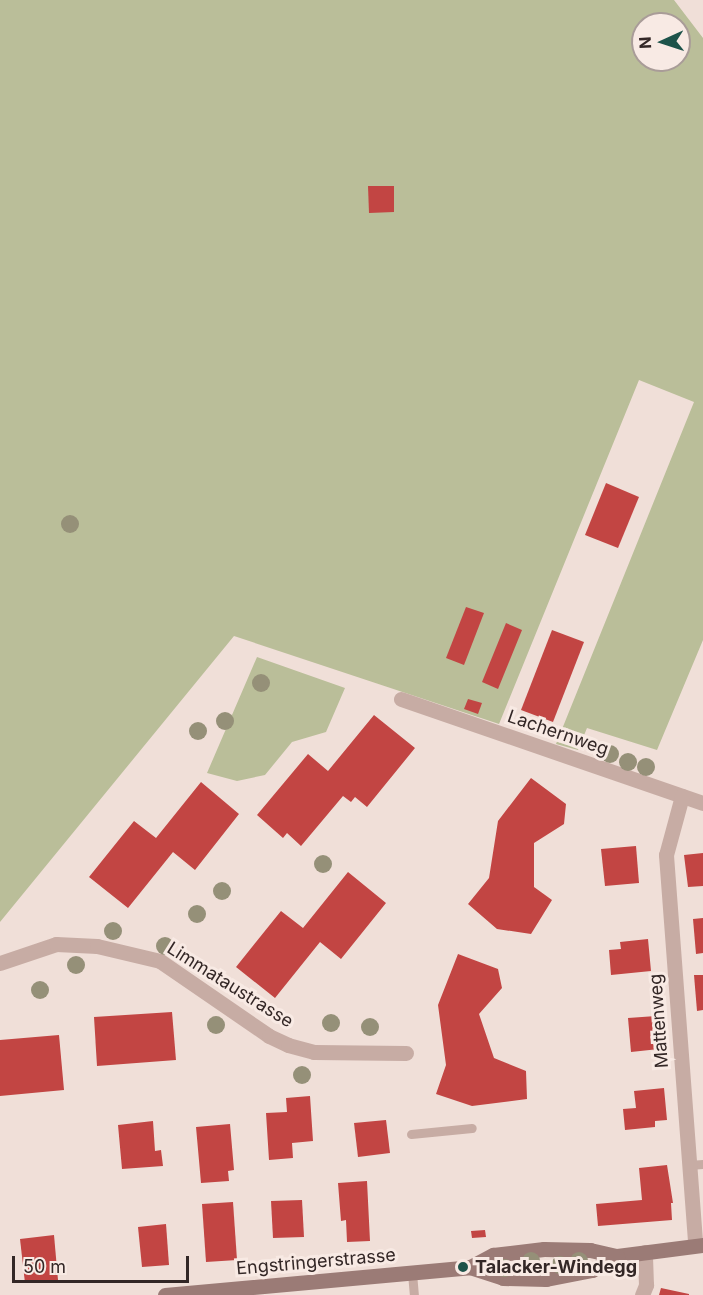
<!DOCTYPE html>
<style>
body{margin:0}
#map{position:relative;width:703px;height:1295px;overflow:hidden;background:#f0dfd8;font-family:Inter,sans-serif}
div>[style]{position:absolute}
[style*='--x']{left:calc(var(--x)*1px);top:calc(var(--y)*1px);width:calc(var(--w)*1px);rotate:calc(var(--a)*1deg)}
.green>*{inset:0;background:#babe99}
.building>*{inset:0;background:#c24543}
.lane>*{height:9px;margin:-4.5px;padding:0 4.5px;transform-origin:4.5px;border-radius:4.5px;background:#c7aca4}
.street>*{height:15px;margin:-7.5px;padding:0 7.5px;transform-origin:7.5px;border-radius:7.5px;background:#c7aca4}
.secondary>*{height:15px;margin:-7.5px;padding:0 7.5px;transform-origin:7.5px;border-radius:7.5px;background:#9b7b76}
.trees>*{width:18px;height:18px;margin:-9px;border-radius:50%;background:#959078}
.dots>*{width:16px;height:16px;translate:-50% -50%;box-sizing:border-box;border:3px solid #f8eae4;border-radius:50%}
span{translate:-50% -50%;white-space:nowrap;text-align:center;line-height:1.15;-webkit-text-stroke:6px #f8eae4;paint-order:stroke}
.street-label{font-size:18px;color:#332726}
.poi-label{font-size:18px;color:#332726;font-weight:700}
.left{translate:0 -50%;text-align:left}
.north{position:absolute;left:631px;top:12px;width:60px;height:60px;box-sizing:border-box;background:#f8eae4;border:2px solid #a99c98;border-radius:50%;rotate:267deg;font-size:16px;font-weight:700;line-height:24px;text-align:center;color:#332726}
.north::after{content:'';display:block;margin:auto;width:21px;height:27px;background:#1d534a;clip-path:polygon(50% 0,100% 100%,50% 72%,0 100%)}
.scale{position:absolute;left:12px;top:1256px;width:177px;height:27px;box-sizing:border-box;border:3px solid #332726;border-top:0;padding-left:8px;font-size:18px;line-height:21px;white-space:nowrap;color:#332726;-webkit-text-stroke:4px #f8eae4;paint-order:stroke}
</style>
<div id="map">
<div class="green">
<i style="clip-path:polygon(evenodd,0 0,674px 0,703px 38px,703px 640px,657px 750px,587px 728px,578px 750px,556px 744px,694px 402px,639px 380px,499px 724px,234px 636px,0 922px,0 0,643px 24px,679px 24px,679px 60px,643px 60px,643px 24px)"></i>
<i style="clip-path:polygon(257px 657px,345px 688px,326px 732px,292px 742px,265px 775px,237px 781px,207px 773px)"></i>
</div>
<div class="building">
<i style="clip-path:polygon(368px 186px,394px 186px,394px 212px,369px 213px)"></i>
<i style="clip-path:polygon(606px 483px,639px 497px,618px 548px,585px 535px)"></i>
<i style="clip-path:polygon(466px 607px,484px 613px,464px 665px,446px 658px)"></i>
<i style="clip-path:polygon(506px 623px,522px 630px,498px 689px,482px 682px)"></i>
<i style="clip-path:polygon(552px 630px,584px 642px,553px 722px,521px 710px)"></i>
<i style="clip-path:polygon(468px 699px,482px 703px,478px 714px,464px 709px)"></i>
<i style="clip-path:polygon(374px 715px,415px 748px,367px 807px,355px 797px,351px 802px,343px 796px,301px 846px,287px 833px,283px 838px,257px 815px,308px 754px,328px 771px)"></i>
<i style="clip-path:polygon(531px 778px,566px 804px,564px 824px,534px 843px,534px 887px,552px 900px,531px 934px,497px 929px,468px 904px,489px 878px,498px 821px)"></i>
<i style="clip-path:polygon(201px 782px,239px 814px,195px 870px,173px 852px,128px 908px,89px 877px,134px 821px,156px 838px)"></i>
<i style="clip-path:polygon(636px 846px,639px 883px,605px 886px,601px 849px)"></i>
<i style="clip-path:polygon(703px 853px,703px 886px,688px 887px,684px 855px)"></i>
<i style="clip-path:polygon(348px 872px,386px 903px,341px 959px,320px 942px,275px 998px,236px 967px,281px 911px,303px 928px)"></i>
<i style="clip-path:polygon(703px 918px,703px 953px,696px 954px,693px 919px)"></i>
<i style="clip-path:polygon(648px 939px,651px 971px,611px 975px,609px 950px,621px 949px,620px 942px)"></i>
<i style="clip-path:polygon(458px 954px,498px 969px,502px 988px,479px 1014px,494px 1058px,526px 1071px,527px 1099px,472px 1106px,436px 1094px,446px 1065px,438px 1005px)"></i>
<i style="clip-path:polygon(694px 975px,703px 975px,703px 1010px,697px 1011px)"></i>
<i style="clip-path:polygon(172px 1012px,176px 1060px,97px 1066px,94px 1017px)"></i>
<i style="clip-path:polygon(656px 1016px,659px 1049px,631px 1052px,628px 1018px)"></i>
<i style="clip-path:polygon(59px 1035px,64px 1090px,0 1096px,0 1040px)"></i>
<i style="clip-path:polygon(664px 1088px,667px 1120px,655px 1121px,655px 1127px,625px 1130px,623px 1109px,636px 1108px,634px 1091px)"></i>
<i style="clip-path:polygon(310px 1096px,313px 1141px,292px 1143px,293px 1158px,269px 1160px,266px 1113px,287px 1112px,286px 1098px)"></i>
<i style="clip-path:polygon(386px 1120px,390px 1153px,358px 1157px,354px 1123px)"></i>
<i style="clip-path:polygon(153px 1121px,155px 1151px,161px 1150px,163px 1166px,122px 1169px,118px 1125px)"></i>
<i style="clip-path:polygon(230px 1124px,234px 1170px,228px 1171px,229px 1181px,201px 1183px,196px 1127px)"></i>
<i style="clip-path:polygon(667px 1165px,673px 1203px,671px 1203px,672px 1220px,598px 1226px,596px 1204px,642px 1200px,639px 1168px)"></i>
<i style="clip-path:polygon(367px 1181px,370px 1241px,347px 1242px,346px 1220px,341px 1221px,338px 1183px)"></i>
<i style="clip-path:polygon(302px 1200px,304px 1237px,273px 1238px,271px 1201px)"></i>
<i style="clip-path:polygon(233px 1202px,237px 1260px,206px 1262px,202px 1204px)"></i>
<i style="clip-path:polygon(166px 1224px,169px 1265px,142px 1267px,138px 1227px)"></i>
<i style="clip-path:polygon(485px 1230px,486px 1237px,472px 1238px,471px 1231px)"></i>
<i style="clip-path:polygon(54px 1235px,58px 1280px,25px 1283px,20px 1239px)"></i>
<i style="clip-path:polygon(661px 1288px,689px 1294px,689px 1295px,659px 1295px)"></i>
</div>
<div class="lane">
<i style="--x:411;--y:1134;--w:61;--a:-5.6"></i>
<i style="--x:689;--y:1165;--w:14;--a:-4"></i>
<i style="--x:412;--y:1273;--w:22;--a:85"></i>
</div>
<div class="street">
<i style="--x:401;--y:699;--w:319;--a:19"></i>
<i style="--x:682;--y:796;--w:61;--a:105.2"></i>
<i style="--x:666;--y:855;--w:391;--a:85.7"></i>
<i style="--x:0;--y:963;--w:59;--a:-18.7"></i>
<i style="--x:56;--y:944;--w:41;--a:2.8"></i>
<i style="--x:97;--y:946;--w:65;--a:13.4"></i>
<i style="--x:160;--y:961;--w:132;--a:34.5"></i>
<i style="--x:269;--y:1036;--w:21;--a:25"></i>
<i style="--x:288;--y:1045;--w:27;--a:15"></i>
<i style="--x:314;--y:1052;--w:92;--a:0.6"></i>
<i style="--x:642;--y:1295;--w:11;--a:-68"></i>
<i style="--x:646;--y:1285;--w:33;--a:-92"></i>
</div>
<div class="secondary">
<i style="--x:470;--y:1267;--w:35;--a:18"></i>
<i style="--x:503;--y:1278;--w:43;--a:1.3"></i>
<i style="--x:546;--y:1279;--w:47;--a:-11.1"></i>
<i style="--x:592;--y:1270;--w:29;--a:-29"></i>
<i style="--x:617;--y:1256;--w:87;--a:-7.3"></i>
<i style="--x:165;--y:1295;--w:306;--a:-5.2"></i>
<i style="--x:470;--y:1267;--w:26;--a:-28"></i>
<i style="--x:493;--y:1255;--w:51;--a:-6.7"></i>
<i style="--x:544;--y:1249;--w:46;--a:1.2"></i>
<i style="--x:590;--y:1250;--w:28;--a:13"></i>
</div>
<div class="trees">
<i style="left:70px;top:524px"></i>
<i style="left:261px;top:683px"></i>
<i style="left:225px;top:721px"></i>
<i style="left:198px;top:731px"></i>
<i style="left:610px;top:754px"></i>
<i style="left:628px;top:762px"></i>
<i style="left:646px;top:767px"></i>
<i style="left:323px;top:864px"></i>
<i style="left:222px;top:891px"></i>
<i style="left:197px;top:914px"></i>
<i style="left:113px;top:931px"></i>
<i style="left:165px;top:946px"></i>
<i style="left:76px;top:965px"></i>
<i style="left:40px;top:990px"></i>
<i style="left:331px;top:1023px"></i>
<i style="left:216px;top:1025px"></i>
<i style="left:370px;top:1027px"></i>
<i style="left:302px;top:1075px"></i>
<i style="left:531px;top:1261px"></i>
<i style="left:579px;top:1261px"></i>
<i style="left:560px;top:1265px"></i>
<i style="left:504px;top:1268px"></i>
</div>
<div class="dots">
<i style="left:463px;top:1267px;background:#1d534a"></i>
</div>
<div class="street-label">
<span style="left:558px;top:733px;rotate:19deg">Lachernweg</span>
<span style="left:230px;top:985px;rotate:32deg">Limmataustrasse</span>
<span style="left:659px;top:1021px;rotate:-94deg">Mattenweg</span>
<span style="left:316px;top:1262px;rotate:-5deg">Engstringerstrasse</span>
</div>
<div class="poi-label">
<span class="left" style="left:475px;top:1267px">Talacker-Windegg</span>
</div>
<div class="north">N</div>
<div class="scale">50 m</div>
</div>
